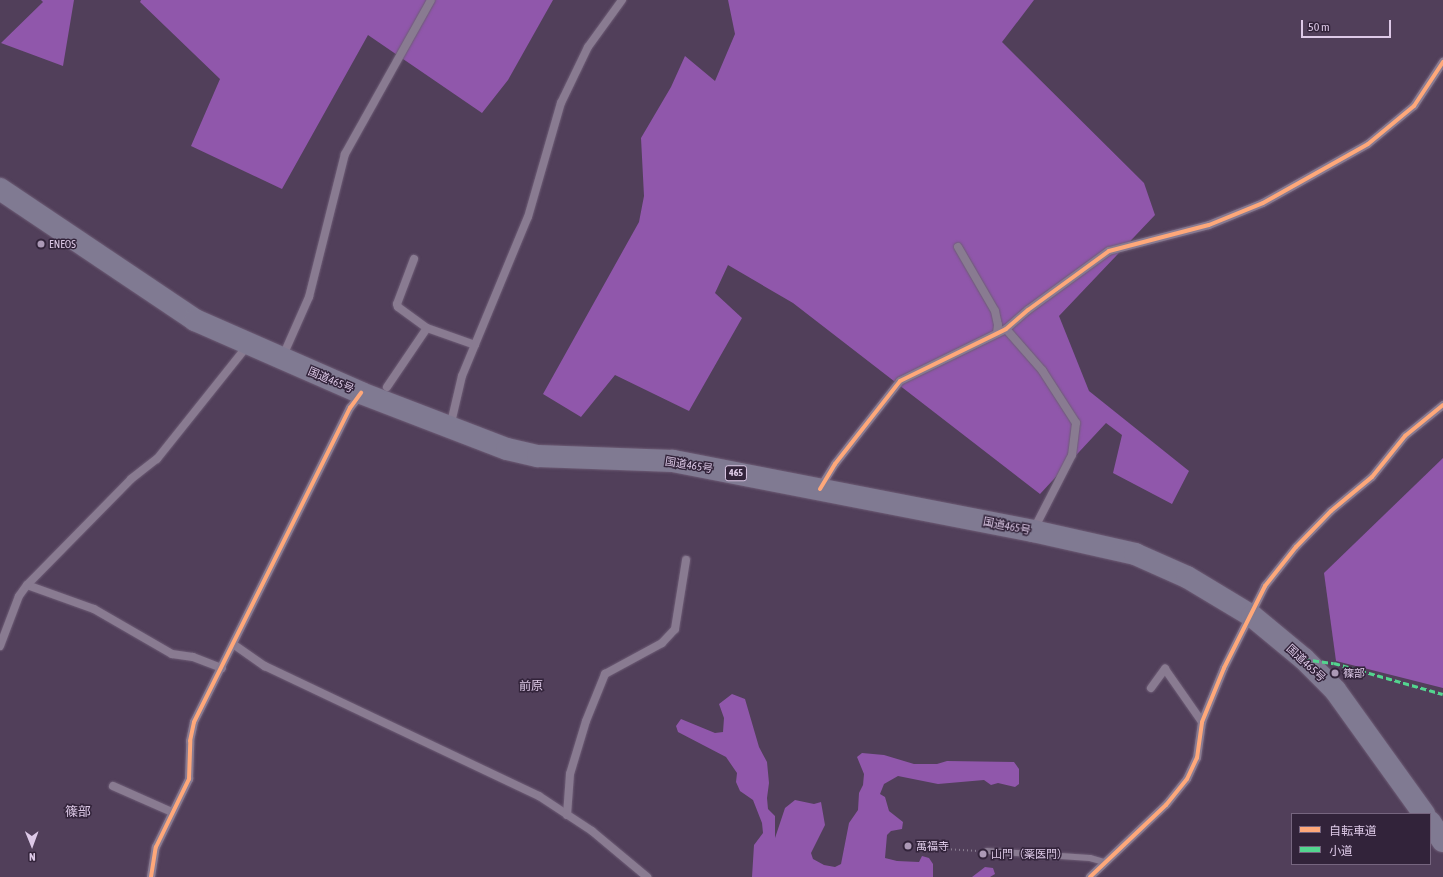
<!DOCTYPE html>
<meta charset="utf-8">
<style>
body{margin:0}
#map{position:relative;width:1443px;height:877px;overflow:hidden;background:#513f5a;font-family:"Asap Condensed","Noto Sans JP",sans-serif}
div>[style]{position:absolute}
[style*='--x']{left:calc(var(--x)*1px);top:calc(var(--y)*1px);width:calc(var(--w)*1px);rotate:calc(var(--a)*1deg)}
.forest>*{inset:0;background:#9057ab}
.path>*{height:2px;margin-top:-1px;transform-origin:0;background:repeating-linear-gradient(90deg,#887c8f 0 1px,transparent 0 4px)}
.roads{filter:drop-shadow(0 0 1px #6d5c75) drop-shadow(0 0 1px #6d5c75)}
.lane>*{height:6px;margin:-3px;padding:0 3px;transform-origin:3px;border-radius:3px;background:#897b91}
.street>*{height:8px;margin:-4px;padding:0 4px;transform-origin:4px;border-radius:4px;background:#897b91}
.highway>*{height:22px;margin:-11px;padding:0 11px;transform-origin:11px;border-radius:11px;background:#807a92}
.quiet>*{height:3px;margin-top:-1.5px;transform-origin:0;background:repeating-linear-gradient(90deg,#53d58f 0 6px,transparent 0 9px)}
.cycleway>*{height:4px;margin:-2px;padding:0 2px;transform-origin:2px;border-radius:2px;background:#fea87a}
.dots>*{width:11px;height:11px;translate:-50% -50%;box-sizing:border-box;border:2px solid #32233a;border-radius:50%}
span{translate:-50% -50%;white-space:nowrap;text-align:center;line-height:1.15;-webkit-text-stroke:3px #32233a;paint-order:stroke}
.shield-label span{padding:1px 3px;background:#32233a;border:1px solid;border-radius:3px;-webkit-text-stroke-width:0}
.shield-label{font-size:10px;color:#ddc9e7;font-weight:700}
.poi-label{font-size:11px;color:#ddc9e7}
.left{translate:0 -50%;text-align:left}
.street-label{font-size:11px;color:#ddc9e7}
.neighbourhood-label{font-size:12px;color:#ddc9e7}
.quarter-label{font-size:13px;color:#ddc9e7}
.legend{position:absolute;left:1291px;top:813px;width:140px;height:52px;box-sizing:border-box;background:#32233a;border:1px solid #76657f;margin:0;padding:5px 7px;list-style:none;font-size:12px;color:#ddc9e7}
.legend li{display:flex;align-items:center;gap:8px;height:20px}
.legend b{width:20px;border:1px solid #76657f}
.north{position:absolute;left:12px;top:825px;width:40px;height:40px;-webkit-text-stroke:3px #32233a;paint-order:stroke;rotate:179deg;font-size:11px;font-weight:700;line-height:16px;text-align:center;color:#ddc9e7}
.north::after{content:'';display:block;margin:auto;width:14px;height:18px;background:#ddc9e7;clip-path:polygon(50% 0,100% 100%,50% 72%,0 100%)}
.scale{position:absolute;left:1301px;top:20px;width:90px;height:18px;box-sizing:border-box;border:2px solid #ddc9e7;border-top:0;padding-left:5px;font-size:12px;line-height:14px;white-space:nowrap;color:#ddc9e7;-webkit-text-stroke:3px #32233a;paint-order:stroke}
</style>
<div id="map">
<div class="forest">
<i style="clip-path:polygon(41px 0,74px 0,63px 66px,1px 43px,43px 2px)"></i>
<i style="clip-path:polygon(141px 0,553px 0,508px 80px,482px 113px,368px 35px,282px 189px,191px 146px,220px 79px,140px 2px)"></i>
<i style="clip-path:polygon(728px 0,1034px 0,1002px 42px,1144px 183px,1155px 215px,1059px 316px,1089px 391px,1189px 471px,1172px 504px,1113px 473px,1122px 435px,1106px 423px,1040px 494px,793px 303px,728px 265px,715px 293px,742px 318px,689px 411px,615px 375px,581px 417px,543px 394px,639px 222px,644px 196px,641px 138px,671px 87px,685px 56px,715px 81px,735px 34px)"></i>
<i style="clip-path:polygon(1443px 458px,1443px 688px,1336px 661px,1324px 573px)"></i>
<i style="clip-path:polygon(732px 694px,745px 699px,759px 747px,767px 762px,769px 783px,767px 798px,768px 809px,775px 816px,775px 838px,785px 808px,795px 800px,814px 804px,821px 802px,825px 825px,811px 853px,813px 859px,824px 865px,835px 867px,841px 864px,849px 823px,858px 810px,859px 793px,863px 785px,864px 774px,857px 757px,862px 753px,884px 755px,914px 764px,937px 764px,947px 761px,1014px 762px,1019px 769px,1019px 784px,1015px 787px,998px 783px,991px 785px,984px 780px,938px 784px,898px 776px,884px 784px,880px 794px,885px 797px,889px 811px,903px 822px,902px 829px,891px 831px,887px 835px,885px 858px,897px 861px,919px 862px,922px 856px,929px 858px,933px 864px,933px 877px,752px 877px,754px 845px,763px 833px,762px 823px,753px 800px,740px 791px,736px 782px,737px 773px,726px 757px,678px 732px,676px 726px,681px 719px,715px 733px,723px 732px,724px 718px,719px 704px)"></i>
<i style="clip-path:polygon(985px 867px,993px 868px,995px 874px,990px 877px,972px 877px)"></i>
</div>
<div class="path">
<i style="--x:927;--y:848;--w:52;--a:3.3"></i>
</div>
<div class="roads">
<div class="lane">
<i style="--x:987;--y:851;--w:103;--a:3.9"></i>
<i style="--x:1090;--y:858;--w:15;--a:16"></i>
</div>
<div class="street">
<i style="--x:958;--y:247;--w:74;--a:60"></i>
<i style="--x:995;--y:311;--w:14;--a:78"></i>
<i style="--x:998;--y:325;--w:8;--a:97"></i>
<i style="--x:414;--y:259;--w:48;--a:110.7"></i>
<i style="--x:397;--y:304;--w:3;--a:72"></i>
<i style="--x:398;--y:307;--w:36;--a:36"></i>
<i style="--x:427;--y:328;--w:51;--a:19.5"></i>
<i style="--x:1006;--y:329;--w:55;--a:48.7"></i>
<i style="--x:1042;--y:370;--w:63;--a:57.3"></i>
<i style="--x:1076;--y:423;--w:32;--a:97"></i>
<i style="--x:1072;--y:455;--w:83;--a:117.2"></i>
<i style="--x:282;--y:358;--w:67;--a:-66.1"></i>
<i style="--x:309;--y:297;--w:147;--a:-75.9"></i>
<i style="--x:345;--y:154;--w:176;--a:-60.8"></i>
<i style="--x:387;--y:387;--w:71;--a:-55.9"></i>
<i style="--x:450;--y:427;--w:52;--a:-76.8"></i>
<i style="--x:462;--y:376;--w:172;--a:-67.5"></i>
<i style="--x:528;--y:217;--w:119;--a:-73.9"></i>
<i style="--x:561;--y:103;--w:62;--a:-64.3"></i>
<i style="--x:588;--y:47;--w:58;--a:-54.1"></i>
<i style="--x:820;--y:488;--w:28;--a:-58"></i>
<i style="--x:835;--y:464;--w:105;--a:-51.9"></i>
<i style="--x:900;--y:381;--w:118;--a:-26.1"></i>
<i style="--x:1006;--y:329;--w:29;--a:-41"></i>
<i style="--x:1028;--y:310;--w:100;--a:-36.1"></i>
<i style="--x:1109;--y:251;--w:103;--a:-14.6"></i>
<i style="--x:1209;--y:225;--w:58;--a:-22.2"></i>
<i style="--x:1263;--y:203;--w:120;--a:-29.3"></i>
<i style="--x:1368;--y:144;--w:60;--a:-39.6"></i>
<i style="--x:1414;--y:106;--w:53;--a:-56.6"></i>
<i style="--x:27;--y:585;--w:71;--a:19.7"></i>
<i style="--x:94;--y:609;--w:90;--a:30"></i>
<i style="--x:172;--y:654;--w:21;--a:8"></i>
<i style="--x:193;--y:657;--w:31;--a:21"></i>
<i style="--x:233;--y:644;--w:39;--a:35"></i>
<i style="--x:265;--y:666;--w:303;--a:25.4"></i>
<i style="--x:539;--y:796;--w:64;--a:33.4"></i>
<i style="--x:592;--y:831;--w:72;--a:39.9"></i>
<i style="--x:0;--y:646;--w:53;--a:-69.2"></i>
<i style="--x:19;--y:596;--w:14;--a:-54"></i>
<i style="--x:27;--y:585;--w:148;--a:-45.5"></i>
<i style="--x:131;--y:479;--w:33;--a:-38"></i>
<i style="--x:157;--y:459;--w:146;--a:-51.4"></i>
<i style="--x:1151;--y:688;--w:24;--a:-54"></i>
<i style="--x:1165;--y:669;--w:65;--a:55.1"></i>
<i style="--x:113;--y:786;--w:64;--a:23.8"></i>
<i style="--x:567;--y:815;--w:41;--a:-85.8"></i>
<i style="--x:570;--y:774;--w:55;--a:-73.2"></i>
<i style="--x:586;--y:721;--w:51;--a:-68"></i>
<i style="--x:605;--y:674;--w:65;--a:-28.5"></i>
<i style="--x:662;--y:643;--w:19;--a:-47"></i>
<i style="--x:675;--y:629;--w:70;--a:-80.9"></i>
<i style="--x:151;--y:877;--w:30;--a:-81"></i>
<i style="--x:156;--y:847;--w:76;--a:-64.1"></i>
<i style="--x:189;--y:779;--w:38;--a:-88"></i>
<i style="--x:190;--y:741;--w:19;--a:-78"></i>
<i style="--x:194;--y:722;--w:351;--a:-63.6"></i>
<i style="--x:350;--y:408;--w:18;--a:-52"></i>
<i style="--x:1090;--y:877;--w:105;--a:-43.5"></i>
<i style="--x:1166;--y:805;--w:33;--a:-51"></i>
<i style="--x:1187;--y:779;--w:23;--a:-65"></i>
<i style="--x:1197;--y:758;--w:36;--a:-82"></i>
<i style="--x:1202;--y:722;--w:58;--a:-67.8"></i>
<i style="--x:1224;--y:668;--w:92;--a:-63.4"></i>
<i style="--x:1265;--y:586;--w:50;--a:-51.5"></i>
<i style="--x:1296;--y:547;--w:50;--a:-45.8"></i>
<i style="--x:1331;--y:511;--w:53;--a:-39.7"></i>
<i style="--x:1372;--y:477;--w:53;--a:-51.2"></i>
<i style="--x:1405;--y:436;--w:49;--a:-39.2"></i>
</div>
<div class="highway">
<i style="--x:0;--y:189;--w:235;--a:33.9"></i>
<i style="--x:195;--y:320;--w:181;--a:23.7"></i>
<i style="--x:361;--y:393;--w:156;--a:21"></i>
<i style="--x:507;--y:449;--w:32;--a:13"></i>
<i style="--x:538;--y:456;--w:135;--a:2.1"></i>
<i style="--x:673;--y:461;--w:367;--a:11"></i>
<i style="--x:1033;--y:531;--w:105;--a:12.7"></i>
<i style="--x:1135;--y:554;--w:57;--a:23.9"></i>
<i style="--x:1187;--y:577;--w:76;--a:31"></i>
<i style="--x:1252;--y:616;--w:67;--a:39.6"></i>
<i style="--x:1304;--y:659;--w:44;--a:45"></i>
<i style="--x:1335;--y:690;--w:153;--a:54.3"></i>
<i style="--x:1430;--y:822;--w:23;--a:56"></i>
</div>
</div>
<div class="quiet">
<i style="--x:1304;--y:659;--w:30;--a:8"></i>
<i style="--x:1334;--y:663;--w:113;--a:15.9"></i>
</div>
<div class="cycleway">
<i style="--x:820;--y:489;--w:29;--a:-59"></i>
<i style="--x:835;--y:464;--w:105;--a:-51.9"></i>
<i style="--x:900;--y:381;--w:118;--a:-26.1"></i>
<i style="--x:1006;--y:329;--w:29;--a:-41"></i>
<i style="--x:1028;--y:310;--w:100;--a:-36.1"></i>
<i style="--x:1109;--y:251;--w:103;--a:-14.6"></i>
<i style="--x:1209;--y:225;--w:58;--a:-22.2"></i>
<i style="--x:1263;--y:203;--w:120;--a:-29.3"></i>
<i style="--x:1368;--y:144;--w:60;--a:-39.6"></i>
<i style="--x:1414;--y:106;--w:53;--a:-56.6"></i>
<i style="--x:151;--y:877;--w:30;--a:-81"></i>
<i style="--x:156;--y:847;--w:76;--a:-64.1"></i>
<i style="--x:189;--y:779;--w:38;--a:-88"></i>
<i style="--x:190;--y:741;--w:19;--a:-78"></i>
<i style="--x:194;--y:722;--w:351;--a:-63.6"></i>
<i style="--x:350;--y:408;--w:19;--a:-54"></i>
<i style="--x:1090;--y:877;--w:105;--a:-43.5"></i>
<i style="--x:1166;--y:805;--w:33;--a:-51"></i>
<i style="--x:1187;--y:779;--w:23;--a:-65"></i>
<i style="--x:1197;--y:758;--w:36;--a:-82"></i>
<i style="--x:1202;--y:722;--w:58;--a:-67.8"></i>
<i style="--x:1224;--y:668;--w:92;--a:-63.4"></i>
<i style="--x:1265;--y:586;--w:50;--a:-51.5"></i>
<i style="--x:1296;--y:547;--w:50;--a:-45.8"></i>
<i style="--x:1331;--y:511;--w:53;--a:-39.7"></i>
<i style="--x:1372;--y:477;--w:53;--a:-51.2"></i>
<i style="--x:1405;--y:436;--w:49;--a:-39.2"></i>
</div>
<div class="dots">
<i style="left:41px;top:244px;background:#ac99b6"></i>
<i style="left:1335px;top:673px;background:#ac99b6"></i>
<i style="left:908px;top:846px;background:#ac99b6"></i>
<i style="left:983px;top:854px;background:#ac99b6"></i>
</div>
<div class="shield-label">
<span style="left:736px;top:473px">465</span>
</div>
<div class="poi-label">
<span class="left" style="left:49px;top:244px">ENEOS</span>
<span class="left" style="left:1343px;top:673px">篠部</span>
<span class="left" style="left:916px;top:846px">萬福寺</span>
<span class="left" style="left:991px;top:854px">山門（薬医門）</span>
</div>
<div class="street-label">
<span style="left:331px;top:380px;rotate:23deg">国道465号</span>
<span style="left:689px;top:465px;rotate:9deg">国道465号</span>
<span style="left:1007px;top:526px;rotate:11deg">国道465号</span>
<span style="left:1306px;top:663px;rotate:43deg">国道465号</span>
</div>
<div class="neighbourhood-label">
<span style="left:531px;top:687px">前原</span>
</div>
<div class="quarter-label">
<span style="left:78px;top:812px">篠部</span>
</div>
<ul class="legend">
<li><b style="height:5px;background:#fea87a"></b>自転車道</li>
<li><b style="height:5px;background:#53d58f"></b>小道</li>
</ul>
<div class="north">N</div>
<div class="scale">50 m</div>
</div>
